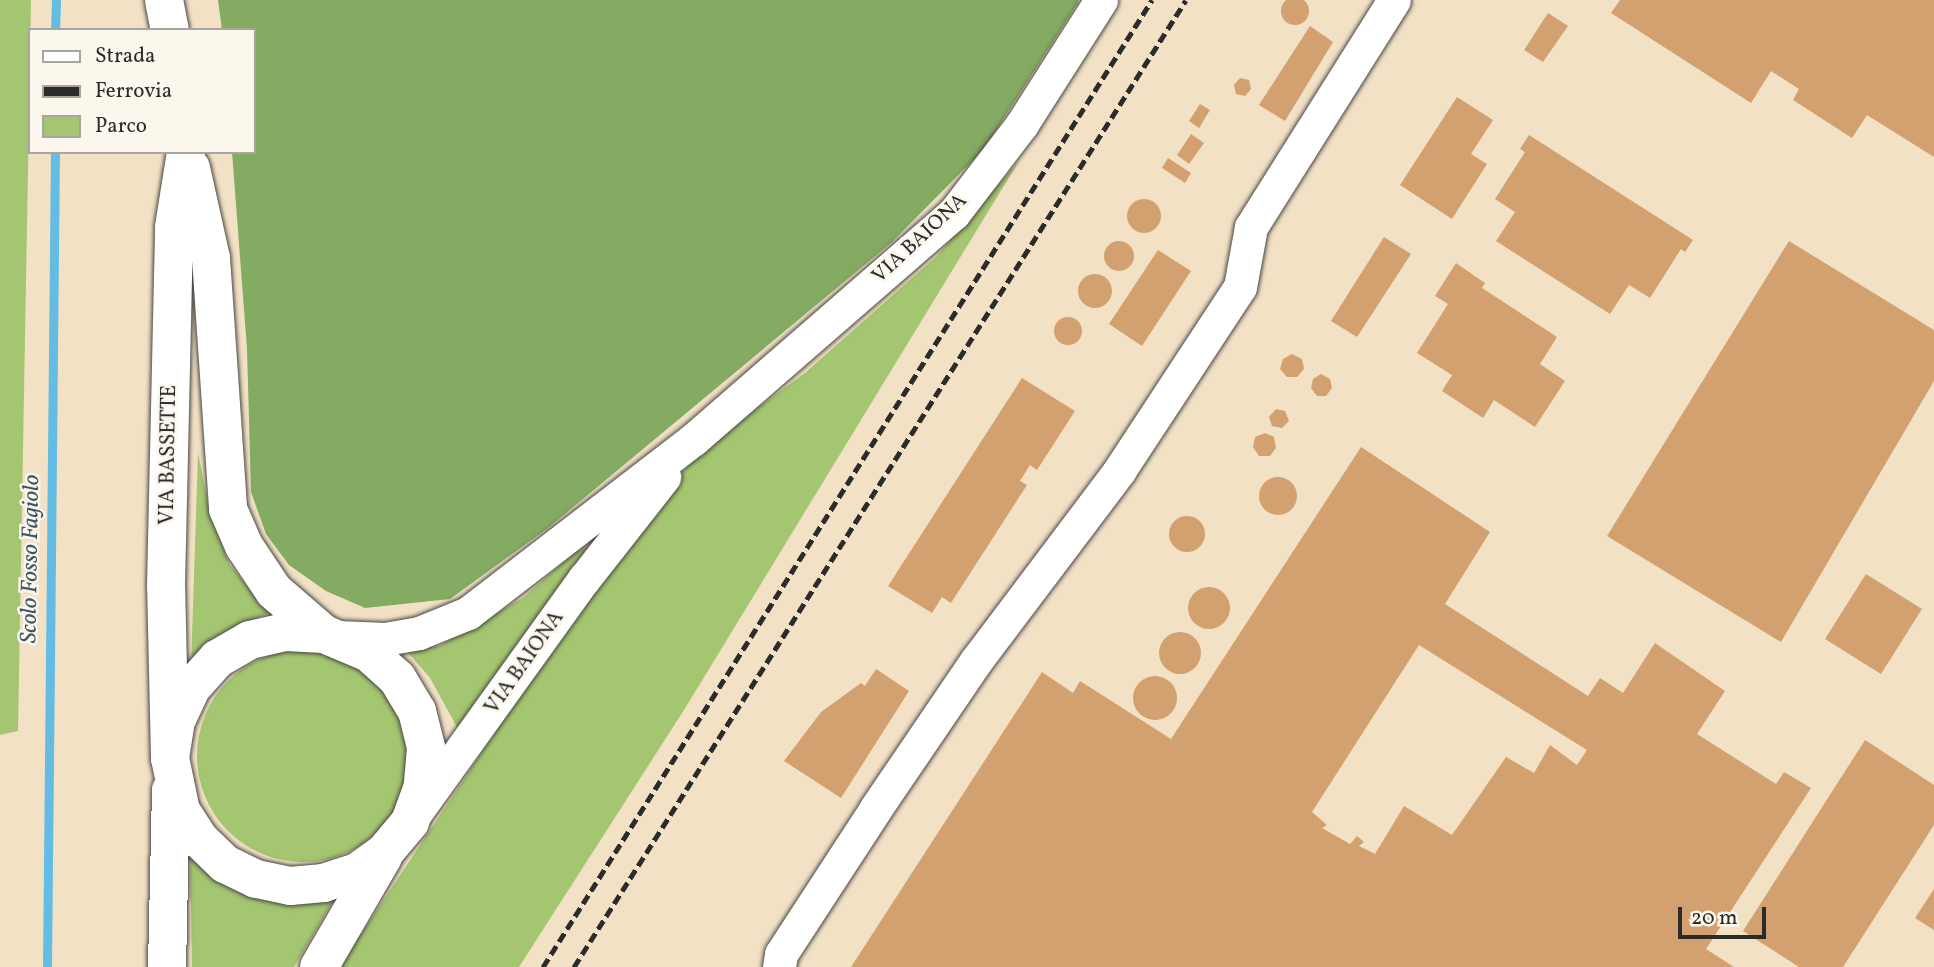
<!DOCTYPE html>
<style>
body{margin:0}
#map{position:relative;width:1934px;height:967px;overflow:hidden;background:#f2e1c5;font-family:Vollkorn,serif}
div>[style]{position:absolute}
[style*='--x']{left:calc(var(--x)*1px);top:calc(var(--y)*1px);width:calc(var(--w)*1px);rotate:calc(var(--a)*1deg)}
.green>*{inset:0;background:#a4c670}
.round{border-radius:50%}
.forest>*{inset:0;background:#83ab62}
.stream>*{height:9px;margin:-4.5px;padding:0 4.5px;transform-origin:4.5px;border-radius:4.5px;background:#64bce2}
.building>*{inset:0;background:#d3a070}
.roads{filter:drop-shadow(0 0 2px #494642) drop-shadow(0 0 2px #494642)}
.minor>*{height:33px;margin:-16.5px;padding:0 16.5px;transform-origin:16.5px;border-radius:16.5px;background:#fff}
.major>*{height:38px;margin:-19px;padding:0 19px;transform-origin:19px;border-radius:19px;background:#fff}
.rail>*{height:5px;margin-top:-2.5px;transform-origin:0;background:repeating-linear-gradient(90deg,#2b2b2b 0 10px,transparent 0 15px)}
span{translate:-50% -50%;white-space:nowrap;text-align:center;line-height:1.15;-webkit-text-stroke:5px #fbf7ec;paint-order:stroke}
.street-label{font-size:21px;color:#2b2b2b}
.water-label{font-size:23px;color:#3c5662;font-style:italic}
.legend{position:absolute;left:28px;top:28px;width:228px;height:126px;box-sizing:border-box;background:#fbf7ec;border:2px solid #a8a59f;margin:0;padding:9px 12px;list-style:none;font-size:21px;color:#2b2b2b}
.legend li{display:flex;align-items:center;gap:14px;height:35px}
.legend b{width:35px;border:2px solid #a8a59f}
.scale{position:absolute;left:1678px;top:907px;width:88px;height:32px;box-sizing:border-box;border:4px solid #2b2b2b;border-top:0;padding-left:9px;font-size:21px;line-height:24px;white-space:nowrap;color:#2b2b2b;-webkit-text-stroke:5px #fbf7ec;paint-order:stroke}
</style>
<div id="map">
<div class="green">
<i style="clip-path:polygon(0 0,31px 0,18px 731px,0 735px)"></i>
<i style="clip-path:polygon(1019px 161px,684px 710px,519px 967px,339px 967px,552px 647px,698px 452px,805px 373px,936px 257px)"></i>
<i style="clip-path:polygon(198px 453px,211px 518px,230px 565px,269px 613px,236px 626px,209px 645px,191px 667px)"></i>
<i style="clip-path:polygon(589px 547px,458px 729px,430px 678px,404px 648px,439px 646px,523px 598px,575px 552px)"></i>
<i class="round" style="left:197px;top:650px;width:212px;height:212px"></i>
<i style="clip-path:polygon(190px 844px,337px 894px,294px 967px,192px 967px)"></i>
</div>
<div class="forest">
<i style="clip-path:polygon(218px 0,1078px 0,1079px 1px,984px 149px,892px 242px,548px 528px,450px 599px,365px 608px,326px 591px,289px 565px,266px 534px,251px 492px,247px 349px,232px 152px,254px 152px,254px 30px,222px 30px)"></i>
</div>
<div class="stream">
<i style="--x:55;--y:30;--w:30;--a:-88"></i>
<i style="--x:47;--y:967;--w:815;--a:-89.44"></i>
</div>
<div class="building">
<i class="round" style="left:1281px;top:-3px;width:28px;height:28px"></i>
<i style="clip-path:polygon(1620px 0,1934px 0,1934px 157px,1867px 115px,1852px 138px,1793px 100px,1799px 89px,1771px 71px,1751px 103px,1611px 13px)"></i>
<i style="clip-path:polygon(1548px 13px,1568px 26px,1543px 62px,1524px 50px)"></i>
<i style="clip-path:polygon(1310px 26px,1333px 42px,1285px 121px,1259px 105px)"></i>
<i style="clip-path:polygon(1240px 78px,1249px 80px,1251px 89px,1245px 96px,1236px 94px,1234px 85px)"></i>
<i style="clip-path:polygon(1457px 97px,1493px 120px,1471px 154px,1487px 164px,1452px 219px,1400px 185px)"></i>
<i style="clip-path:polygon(1200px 104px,1210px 110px,1199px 128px,1189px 121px)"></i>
<i style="clip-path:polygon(1191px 134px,1204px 143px,1189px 164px,1177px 155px)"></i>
<i style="clip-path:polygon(1529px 135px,1693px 240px,1685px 252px,1681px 249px,1650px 298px,1629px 285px,1610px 314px,1496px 241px,1515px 212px,1495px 199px,1525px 152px,1520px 149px)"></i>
<i style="clip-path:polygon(1168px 158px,1191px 173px,1185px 183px,1162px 168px)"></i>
<i class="round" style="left:1127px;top:199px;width:34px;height:34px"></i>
<i style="clip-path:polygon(1384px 237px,1411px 254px,1357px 337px,1331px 321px)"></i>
<i style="clip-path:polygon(1789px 241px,1934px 330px,1934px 381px,1781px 642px,1607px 536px)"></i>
<i class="round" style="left:1104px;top:241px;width:30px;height:30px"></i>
<i style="clip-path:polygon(1158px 250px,1191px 271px,1142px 346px,1109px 324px)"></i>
<i style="clip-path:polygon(1456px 263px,1485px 283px,1482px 288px,1557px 337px,1540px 364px,1565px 381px,1535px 427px,1494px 400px,1483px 418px,1442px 391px,1452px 375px,1417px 353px,1448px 304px,1435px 296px)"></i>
<i class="round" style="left:1078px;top:274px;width:34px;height:34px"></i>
<i class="round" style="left:1054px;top:317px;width:28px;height:28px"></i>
<i style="clip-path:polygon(1292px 354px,1302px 359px,1304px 369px,1297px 377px,1287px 377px,1280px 369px,1283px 359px)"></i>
<i style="clip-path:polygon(1321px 374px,1330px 379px,1332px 388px,1326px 396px,1317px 396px,1311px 388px,1313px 379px)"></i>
<i style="clip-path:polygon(1022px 378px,1075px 411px,1037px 470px,1030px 465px,1020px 481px,1027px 485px,951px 603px,942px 597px,932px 613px,888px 586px)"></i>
<i style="clip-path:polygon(1276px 409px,1285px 411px,1289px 421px,1282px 428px,1272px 426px,1269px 417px)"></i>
<i style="clip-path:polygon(1265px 433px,1274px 437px,1276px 448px,1270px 456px,1259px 456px,1253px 447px,1255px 437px)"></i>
<i style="clip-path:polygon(evenodd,1361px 447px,1490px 532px,1445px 604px,1588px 696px,1600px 678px,1623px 693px,1655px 643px,1725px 691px,1697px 734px,1776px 784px,1784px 772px,1811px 788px,1706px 949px,1734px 967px,851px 967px,1042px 672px,1073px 693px,1080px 681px,1171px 739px,1361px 447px,1419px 645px,1587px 750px,1577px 765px,1550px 745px,1534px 773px,1506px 757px,1452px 835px,1404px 806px,1375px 854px,1359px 846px,1364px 842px,1357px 836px,1350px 844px,1322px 828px,1327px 825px,1312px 812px,1419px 645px)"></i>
<i class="round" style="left:1259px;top:477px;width:38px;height:38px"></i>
<i class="round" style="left:1169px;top:516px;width:36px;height:36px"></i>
<i style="clip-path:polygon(1866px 574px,1922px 609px,1881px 674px,1825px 639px)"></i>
<i class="round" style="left:1188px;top:587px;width:42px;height:42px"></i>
<i class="round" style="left:1159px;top:632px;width:42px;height:42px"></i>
<i style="clip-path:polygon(876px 669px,909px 691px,841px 798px,784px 761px,821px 712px,861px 683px,865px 686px)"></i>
<i class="round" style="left:1133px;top:676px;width:44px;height:44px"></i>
<i style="clip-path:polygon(1865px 740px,1934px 785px,1934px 825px,1843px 967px,1799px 967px,1743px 931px)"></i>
<i style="clip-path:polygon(1934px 889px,1934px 930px,1915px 918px)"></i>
</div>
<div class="roads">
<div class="minor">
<i style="--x:337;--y:637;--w:48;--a:2.4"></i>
<i style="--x:385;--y:639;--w:35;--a:-10"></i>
<i style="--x:419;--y:633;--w:53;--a:-22.2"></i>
<i style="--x:468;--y:613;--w:285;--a:-37.6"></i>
<i style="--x:694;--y:439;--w:344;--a:-41"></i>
<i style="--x:954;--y:213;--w:112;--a:-52.6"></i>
<i style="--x:1022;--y:124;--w:147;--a:-57.5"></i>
<i style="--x:417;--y:811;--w:286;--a:-54.3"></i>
<i style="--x:584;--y:579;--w:130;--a:-51.9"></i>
<i style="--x:779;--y:967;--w:13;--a:-81"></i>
<i style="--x:781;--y:954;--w:174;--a:-56.9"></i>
<i style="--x:876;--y:808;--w:178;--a:-55.8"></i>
<i style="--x:976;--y:661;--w:238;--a:-53"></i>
<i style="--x:1119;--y:471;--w:220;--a:-56.7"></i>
<i style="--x:1240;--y:287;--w:61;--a:-79.6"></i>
<i style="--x:1251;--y:227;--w:268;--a:-57.8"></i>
</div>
<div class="major">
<i style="--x:164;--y:0;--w:31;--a:79"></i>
<i style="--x:191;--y:168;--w:92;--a:77.5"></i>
<i style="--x:211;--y:258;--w:252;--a:86.1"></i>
<i style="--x:228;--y:509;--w:40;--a:66.6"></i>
<i style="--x:244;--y:546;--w:54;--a:56.3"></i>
<i style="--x:274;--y:591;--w:66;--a:40.7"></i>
<i style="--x:170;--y:758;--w:37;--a:-81"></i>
<i style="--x:176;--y:721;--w:38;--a:-65"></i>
<i style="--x:192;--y:687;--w:38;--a:-48"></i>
<i style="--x:217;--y:659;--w:38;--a:-30"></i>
<i style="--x:250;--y:640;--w:37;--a:-13"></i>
<i style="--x:286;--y:632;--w:38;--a:3"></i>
<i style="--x:324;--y:634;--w:49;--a:22.9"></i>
<i style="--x:369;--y:653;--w:38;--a:42"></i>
<i style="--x:397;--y:678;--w:39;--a:59"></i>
<i style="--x:417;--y:711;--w:38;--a:76"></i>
<i style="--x:426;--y:748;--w:38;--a:95"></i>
<i style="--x:423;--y:786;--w:38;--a:110"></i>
<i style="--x:410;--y:822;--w:39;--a:130"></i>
<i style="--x:385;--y:852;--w:34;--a:144"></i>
<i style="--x:357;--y:872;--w:35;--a:162"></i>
<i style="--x:324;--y:883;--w:34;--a:175"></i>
<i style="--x:290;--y:886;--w:35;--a:-168"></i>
<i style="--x:256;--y:879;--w:34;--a:-154"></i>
<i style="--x:225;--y:864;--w:35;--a:-136"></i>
<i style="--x:200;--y:840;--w:35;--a:-123"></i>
<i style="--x:181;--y:811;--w:54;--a:-101.7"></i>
<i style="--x:170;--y:758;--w:172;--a:-91.3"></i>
<i style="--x:166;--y:586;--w:359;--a:-88.7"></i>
<i style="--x:174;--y:227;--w:76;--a:-80.9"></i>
<i style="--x:167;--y:967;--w:177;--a:-88.7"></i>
<i style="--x:319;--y:967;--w:127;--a:-59.8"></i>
</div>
</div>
<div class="rail">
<i style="--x:543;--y:967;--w:1143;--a:-57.8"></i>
<i style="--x:574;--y:967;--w:1144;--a:-57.67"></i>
</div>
<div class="street-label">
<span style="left:920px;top:239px;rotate:-43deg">VIA BAIONA</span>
<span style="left:169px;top:455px;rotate:-89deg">VIA BASSETTE</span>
<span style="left:525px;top:663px;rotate:-55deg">VIA BAIONA</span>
</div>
<div class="water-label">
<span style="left:31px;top:559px;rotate:-89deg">Scolo Fosso Fagiolo</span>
</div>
<ul class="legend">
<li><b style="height:9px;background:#fff"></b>Strada</li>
<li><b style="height:9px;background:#2b2b2b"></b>Ferrovia</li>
<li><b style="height:19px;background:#a4c670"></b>Parco</li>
</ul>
<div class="scale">20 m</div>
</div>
